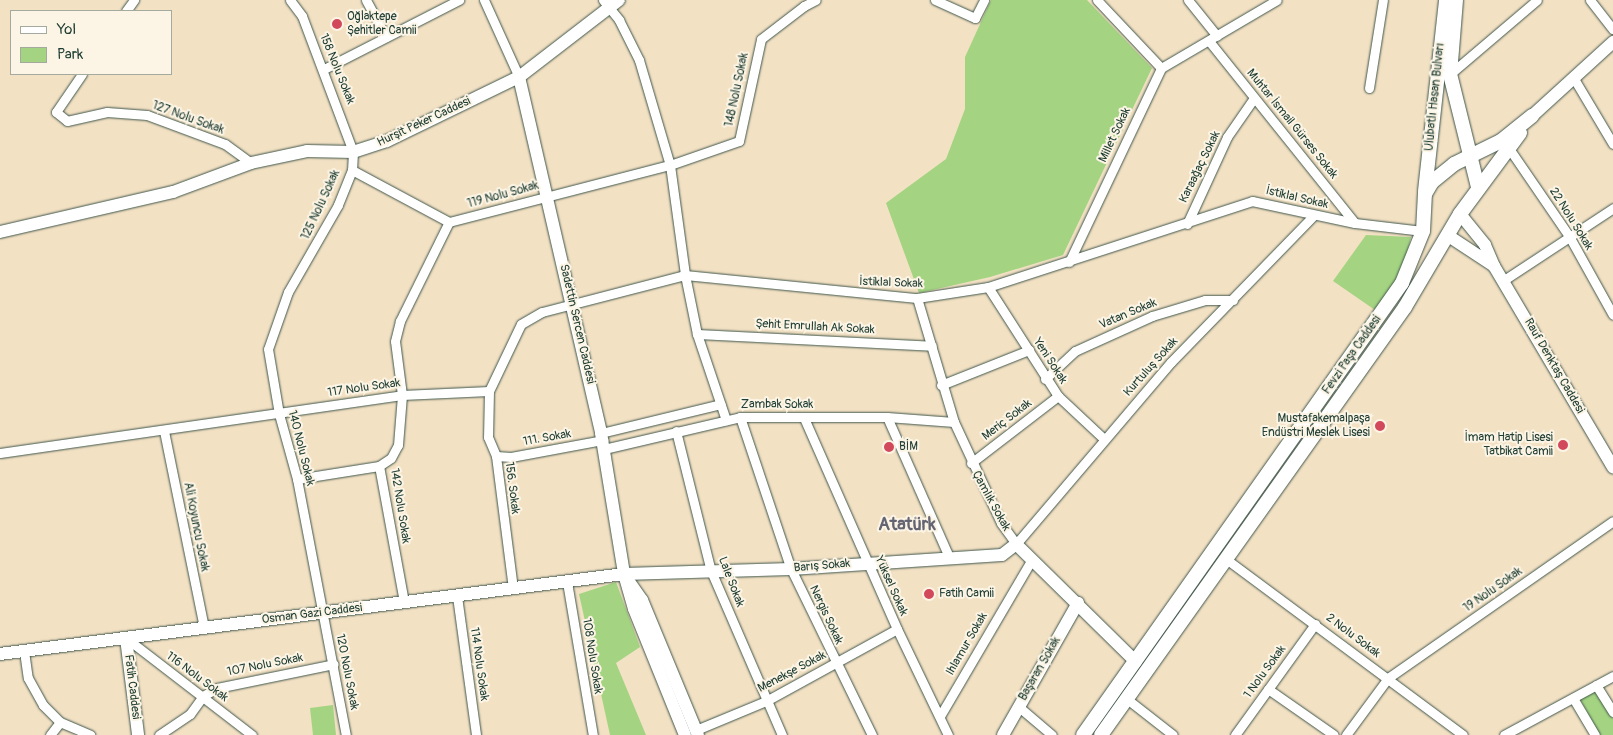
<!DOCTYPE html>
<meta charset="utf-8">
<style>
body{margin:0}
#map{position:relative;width:1613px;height:735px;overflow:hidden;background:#f3e1c4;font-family:Pangolin,sans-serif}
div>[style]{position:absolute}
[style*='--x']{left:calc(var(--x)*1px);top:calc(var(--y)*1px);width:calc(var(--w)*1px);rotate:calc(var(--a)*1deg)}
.green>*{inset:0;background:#a4d482}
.roads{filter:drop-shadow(0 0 1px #3f564a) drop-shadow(0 0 1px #3f564a)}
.street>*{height:9px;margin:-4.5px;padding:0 4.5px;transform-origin:4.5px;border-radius:4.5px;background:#fff}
.secondary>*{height:12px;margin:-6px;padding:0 6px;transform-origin:6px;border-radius:6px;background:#fff}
.primary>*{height:14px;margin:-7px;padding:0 7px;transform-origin:7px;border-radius:7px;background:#fff}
.dots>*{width:14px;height:14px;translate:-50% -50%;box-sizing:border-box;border:2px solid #fcf5e5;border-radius:50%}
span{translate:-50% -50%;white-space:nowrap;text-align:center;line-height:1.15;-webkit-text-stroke:4px #fcf5e5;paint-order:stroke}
.poi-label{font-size:12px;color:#1f3d34}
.left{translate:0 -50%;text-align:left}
.right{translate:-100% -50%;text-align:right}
.street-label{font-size:12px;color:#1f3d34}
.district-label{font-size:18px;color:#646473;font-weight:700}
.legend{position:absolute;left:10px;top:10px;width:162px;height:65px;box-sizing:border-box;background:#fcf5e5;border:1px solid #a4ab9e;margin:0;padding:6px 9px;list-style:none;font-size:15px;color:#1f3d34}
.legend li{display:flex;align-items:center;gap:10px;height:25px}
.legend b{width:25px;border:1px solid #a4ab9e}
</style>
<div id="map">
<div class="green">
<i style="clip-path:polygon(991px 0,1087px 0,1152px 68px,1063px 255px,990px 277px,919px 293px,886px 203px,946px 159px,965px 109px,965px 57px)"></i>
<i style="clip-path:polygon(1366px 235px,1411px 237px,1403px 269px,1375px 310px,1333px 281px)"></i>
<i style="clip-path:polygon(616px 582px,640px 647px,616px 663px,646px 735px,610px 735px,579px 594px)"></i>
<i style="clip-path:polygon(1596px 690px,1613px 719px,1613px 735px,1600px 735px,1580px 699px)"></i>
<i style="clip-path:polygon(333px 705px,336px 735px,313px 735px,310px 708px)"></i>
</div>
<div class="roads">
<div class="street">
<i style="--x:290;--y:0;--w:20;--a:53"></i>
<i style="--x:302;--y:16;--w:145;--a:69.4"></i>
<i style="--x:353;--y:152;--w:18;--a:93"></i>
<i style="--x:352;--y:170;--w:38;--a:112"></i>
<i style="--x:338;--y:205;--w:100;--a:119.9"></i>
<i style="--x:288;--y:292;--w:60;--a:109.3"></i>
<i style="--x:268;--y:349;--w:66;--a:80.4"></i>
<i style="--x:279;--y:414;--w:67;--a:74.5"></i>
<i style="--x:297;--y:479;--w:261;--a:79.2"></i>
<i style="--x:366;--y:0;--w:42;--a:61.6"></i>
<i style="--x:484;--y:0;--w:85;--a:65.6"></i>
<i style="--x:603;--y:0;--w:26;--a:51"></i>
<i style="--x:619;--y:20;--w:45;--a:63.4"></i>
<i style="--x:639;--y:60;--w:109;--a:73.6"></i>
<i style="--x:670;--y:165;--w:111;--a:82.2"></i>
<i style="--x:685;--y:275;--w:233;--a:5.7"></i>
<i style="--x:917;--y:298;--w:72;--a:-8.8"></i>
<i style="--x:988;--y:287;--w:278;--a:-18"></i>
<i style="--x:1252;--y:201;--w:105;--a:12.1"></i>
<i style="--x:1355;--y:223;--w:68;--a:6.7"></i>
<i style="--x:935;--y:0;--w:44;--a:24.2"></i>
<i style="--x:975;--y:18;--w:20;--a:-63"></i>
<i style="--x:1097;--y:0;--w:93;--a:46.7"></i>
<i style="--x:1188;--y:0;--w:46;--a:51.1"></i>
<i style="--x:1590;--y:0;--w:37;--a:52"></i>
<i style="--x:126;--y:11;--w:14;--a:-54"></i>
<i style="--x:1209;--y:41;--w:233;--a:51.3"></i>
<i style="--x:324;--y:69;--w:152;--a:-27.1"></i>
<i style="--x:82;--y:74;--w:46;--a:124.4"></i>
<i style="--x:56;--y:112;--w:14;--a:39"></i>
<i style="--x:67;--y:121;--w:41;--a:-12.7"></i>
<i style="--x:107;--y:112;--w:40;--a:4.3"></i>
<i style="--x:147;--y:115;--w:83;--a:20.4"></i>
<i style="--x:225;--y:144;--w:32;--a:36"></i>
<i style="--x:1450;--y:74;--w:114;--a:-40.4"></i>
<i style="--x:1573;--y:77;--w:78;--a:59.2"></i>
<i style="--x:1369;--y:88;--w:89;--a:-81"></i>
<i style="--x:1506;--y:144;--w:112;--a:55.6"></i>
<i style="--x:1569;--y:236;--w:90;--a:60.9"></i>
<i style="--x:352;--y:170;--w:110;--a:28.2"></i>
<i style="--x:449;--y:222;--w:228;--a:-14.5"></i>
<i style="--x:670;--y:165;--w:73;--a:-19.2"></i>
<i style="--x:739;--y:141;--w:104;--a:-77.8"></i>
<i style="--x:761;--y:39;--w:54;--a:-37.5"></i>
<i style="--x:804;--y:6;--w:13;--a:-27"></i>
<i style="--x:1187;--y:224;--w:96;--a:-65.3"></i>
<i style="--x:1227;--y:137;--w:47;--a:-55.3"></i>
<i style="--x:1069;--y:262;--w:215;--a:-64.6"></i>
<i style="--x:1161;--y:68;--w:134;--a:-30.4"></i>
<i style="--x:1504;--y:280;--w:131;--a:-33.4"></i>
<i style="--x:988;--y:287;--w:130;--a:57.3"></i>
<i style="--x:1058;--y:396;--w:63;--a:43.1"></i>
<i style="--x:917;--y:298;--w:129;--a:73.4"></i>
<i style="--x:954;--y:422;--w:111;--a:65"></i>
<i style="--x:1001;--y:523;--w:26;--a:54"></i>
<i style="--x:1016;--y:544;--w:239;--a:-49.6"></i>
<i style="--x:1171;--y:362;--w:205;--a:-45.8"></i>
<i style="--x:697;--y:334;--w:235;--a:2.9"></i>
<i style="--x:1045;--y:379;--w:41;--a:-43"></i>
<i style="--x:1075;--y:351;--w:85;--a:-24.4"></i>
<i style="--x:1152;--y:316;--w:55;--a:-16.8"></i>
<i style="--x:1205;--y:300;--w:28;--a:0"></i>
<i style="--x:941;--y:385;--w:95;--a:-21.7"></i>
<i style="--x:489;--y:391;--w:46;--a:91.2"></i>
<i style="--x:488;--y:437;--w:21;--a:67"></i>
<i style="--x:496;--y:456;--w:134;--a:82.7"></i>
<i style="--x:740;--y:417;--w:160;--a:71.5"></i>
<i style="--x:791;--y:569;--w:185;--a:64"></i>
<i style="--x:887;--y:417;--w:153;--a:66.1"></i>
<i style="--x:804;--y:418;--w:231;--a:66.2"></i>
<i style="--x:897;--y:629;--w:118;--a:64.3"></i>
<i style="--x:164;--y:431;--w:201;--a:78.5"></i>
<i style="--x:676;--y:431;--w:144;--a:76"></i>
<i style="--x:711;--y:571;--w:179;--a:66.6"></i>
<i style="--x:601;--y:433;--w:123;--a:-13.6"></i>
<i style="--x:604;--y:449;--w:140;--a:-13.2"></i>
<i style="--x:740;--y:417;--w:147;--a:0"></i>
<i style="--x:887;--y:417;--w:67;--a:4.3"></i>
<i style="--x:0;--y:453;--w:406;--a:-8.2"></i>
<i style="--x:402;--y:395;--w:87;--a:-2.6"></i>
<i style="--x:489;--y:391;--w:74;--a:-64.5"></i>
<i style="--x:521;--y:324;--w:24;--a:-30"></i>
<i style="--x:542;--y:312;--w:148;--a:-14.5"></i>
<i style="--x:685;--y:275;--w:60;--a:78.5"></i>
<i style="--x:697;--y:334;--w:91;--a:71.4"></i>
<i style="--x:496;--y:456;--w:15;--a:4"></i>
<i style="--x:511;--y:457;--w:94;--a:-10.5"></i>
<i style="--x:971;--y:463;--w:110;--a:-37.6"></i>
<i style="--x:297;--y:479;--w:83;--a:-9"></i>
<i style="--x:1226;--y:559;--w:295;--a:36.6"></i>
<i style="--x:567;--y:582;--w:155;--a:80.4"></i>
<i style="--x:457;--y:596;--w:140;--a:82.2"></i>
<i style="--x:404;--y:602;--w:138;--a:-100.4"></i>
<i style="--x:379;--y:466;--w:14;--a:-34"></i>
<i style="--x:391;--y:458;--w:15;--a:-62"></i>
<i style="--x:398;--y:445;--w:50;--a:-85.4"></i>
<i style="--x:402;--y:395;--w:54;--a:-97.4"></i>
<i style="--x:395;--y:341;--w:21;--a:-76"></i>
<i style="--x:400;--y:321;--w:110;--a:-63.7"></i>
<i style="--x:126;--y:638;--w:159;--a:37.6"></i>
<i style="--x:24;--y:651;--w:27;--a:82"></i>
<i style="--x:28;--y:678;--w:31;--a:61"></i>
<i style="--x:43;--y:705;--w:24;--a:45"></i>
<i style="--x:60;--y:722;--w:33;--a:23"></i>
<i style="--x:1596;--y:685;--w:32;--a:58"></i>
<i style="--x:1268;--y:689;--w:80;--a:34.9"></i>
<i style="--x:1573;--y:698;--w:43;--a:59.3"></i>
<i style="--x:1127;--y:699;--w:58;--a:38"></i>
<i style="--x:1019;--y:707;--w:43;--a:40.3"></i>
<i style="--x:940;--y:716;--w:182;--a:-59.6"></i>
<i style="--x:696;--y:730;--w:76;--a:-22.5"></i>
<i style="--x:766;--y:701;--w:149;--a:-28.8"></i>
<i style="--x:50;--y:735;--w:16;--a:-52"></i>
<i style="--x:159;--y:735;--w:37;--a:-34"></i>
<i style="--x:190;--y:714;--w:22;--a:-54"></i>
<i style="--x:203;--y:696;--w:16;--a:-30"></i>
<i style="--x:217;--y:688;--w:119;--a:-11.6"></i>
<i style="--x:1235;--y:735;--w:137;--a:-54.2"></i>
<i style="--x:1346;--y:735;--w:71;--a:-53.6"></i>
<i style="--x:1388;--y:678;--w:274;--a:-34.9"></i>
<i style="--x:1504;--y:735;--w:124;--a:-28.4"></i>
</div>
<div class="secondary">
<i style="--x:519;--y:77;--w:365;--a:77"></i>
<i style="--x:601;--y:433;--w:143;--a:80.7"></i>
<i style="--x:624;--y:574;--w:36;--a:74"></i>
<i style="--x:634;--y:609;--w:136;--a:68"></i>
<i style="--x:1532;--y:116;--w:110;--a:-42.4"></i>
<i style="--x:1460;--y:214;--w:40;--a:51"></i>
<i style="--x:1485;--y:245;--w:23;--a:67"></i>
<i style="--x:1494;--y:266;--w:234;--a:59.4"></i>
<i style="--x:0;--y:232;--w:178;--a:-13"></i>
<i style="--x:173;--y:192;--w:83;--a:-20.4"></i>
<i style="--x:251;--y:163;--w:57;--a:-12.1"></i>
<i style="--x:307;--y:151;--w:46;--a:1.2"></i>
<i style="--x:353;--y:152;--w:36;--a:-18"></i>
<i style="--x:387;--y:141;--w:147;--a:-25.9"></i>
<i style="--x:519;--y:77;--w:126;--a:-37.6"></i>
<i style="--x:1447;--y:235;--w:56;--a:33.4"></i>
<i style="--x:630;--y:583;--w:21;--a:55"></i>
<i style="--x:642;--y:600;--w:146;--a:67.5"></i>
<i style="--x:126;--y:638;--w:98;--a:82.9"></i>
<i style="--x:0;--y:654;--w:629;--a:-7.31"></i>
<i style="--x:624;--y:574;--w:167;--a:-1.7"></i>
<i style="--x:791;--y:569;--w:211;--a:-3.8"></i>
<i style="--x:1002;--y:555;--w:18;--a:-38"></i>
<i style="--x:1016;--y:544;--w:168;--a:44.5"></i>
<i style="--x:1003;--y:735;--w:152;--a:-60.4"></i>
</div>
<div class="primary">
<i style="--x:1456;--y:0;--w:74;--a:94.6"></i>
<i style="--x:1450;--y:74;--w:116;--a:76.1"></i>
<i style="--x:1425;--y:191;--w:192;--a:-83.7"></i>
<i style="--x:1083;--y:735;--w:553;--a:-54.79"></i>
<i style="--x:1402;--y:283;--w:56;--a:-68"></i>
<i style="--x:1423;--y:231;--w:37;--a:-87"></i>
<i style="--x:1425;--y:194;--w:14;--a:-60"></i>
<i style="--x:1432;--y:182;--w:28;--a:-39"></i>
<i style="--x:1454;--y:164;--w:52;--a:-26.1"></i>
<i style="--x:1501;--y:141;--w:40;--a:-39"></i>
<i style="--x:1101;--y:735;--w:525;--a:-54.61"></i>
<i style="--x:1405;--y:307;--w:108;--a:-59.4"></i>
<i style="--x:1460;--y:214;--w:101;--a:-53.5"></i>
</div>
</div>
<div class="dots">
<i style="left:337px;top:24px;background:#d1495b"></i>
<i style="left:1380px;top:426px;background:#d1495b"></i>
<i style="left:1563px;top:445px;background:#d1495b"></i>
<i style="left:889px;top:447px;background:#d1495b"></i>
<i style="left:929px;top:594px;background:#d1495b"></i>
</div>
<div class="poi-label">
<span class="left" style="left:347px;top:24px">Oğlaktepe<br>Şehitler Camii</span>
<span class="right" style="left:1370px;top:426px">Mustafakemalpaşa<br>Endüstri Meslek Lisesi</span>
<span class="right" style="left:1553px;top:445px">İmam Hatip Lisesi<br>Tatbikat Camii</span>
<span class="left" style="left:899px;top:447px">BİM</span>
<span class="left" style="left:939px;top:594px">Fatih Camii</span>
</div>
<div class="street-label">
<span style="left:337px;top:69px;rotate:68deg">158 Nolu Sokak</span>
<span style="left:737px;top:90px;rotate:-78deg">148 Nolu Sokak</span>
<span style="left:1435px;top:97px;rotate:-84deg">Ulubatlı Hasan Bulvarı</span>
<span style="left:188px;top:118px;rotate:20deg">127 Nolu Sokak</span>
<span style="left:424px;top:122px;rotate:-25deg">Hurşit Peker Caddesi</span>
<span style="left:1292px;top:124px;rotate:51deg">Muhtar İsmail Gürses Sokak</span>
<span style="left:1115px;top:135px;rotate:-65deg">Millet Sokak</span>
<span style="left:1200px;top:167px;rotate:-64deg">Karaağaç Sokak</span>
<span style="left:503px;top:195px;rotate:-15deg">119 Nolu Sokak</span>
<span style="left:1297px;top:198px;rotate:13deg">İstiklal Sokak</span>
<span style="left:321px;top:205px;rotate:-65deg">125 Nolu Sokak</span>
<span style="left:1571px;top:219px;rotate:58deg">22 Nolu Sokak</span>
<span style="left:891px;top:283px;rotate:2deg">İstiklal Sokak</span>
<span style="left:1128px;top:314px;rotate:-23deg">Vatan Sokak</span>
<span style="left:577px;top:324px;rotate:77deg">Sadettin Sercen Caddesi</span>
<span style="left:815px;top:327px;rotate:3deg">Şehit Emrullah Ak Sokak</span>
<span style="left:1352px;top:355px;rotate:-55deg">Fevzi Paşa Caddesi</span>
<span style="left:1050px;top:361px;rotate:57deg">Yeni Sokak</span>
<span style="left:1554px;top:366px;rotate:60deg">Rauf Denktaş Caddesi</span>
<span style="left:1151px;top:367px;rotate:-48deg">Kurtuluş Sokak</span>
<span style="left:364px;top:388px;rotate:-8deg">117 Nolu Sokak</span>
<span style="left:777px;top:405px">Zambak Sokak</span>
<span style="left:1007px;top:420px;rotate:-38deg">Meriç Sokak</span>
<span style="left:547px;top:438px;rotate:-10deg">111. Sokak</span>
<span style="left:301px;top:448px;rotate:76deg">140 Nolu Sokak</span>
<span style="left:512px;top:488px;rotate:83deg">156. Sokak</span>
<span style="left:991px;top:501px;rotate:61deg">Çamlık Sokak</span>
<span style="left:400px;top:506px;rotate:81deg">142 Nolu Sokak</span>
<span style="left:196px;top:527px;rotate:79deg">Ali Koyuncu Sokak</span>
<span style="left:822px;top:566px;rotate:-5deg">Barış Sokak</span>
<span style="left:731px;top:582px;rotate:69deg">Lale Sokak</span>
<span style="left:891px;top:586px;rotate:66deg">Yüksel Sokak</span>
<span style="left:1493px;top:590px;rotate:-35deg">19 Nolu Sokak</span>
<span style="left:312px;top:614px;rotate:-7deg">Osman Gazi Caddesi</span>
<span style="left:826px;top:615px;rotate:65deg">Nergis Sokak</span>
<span style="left:1353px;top:636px;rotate:37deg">2 Nolu Sokak</span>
<span style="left:967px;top:644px;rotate:-60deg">Ihlamur Sokak</span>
<span style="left:592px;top:656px;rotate:81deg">108 Nolu Sokak</span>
<span style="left:479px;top:664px;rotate:82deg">114 Nolu Sokak</span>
<span style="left:265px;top:665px;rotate:-11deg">107 Nolu Sokak</span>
<span style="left:1040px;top:669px;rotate:-60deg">Başaran Sokak</span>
<span style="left:347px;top:672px;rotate:79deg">120 Nolu Sokak</span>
<span style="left:792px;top:672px;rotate:-28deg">Menekşe Sokak</span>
<span style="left:1265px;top:672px;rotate:-54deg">1 Nolu Sokak</span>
<span style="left:197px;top:677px;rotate:37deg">116 Nolu Sokak</span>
<span style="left:132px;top:687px;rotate:83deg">Fatih Caddesi</span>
</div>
<div class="district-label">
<span style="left:907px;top:525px">Atatürk</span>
</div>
<ul class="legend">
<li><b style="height:6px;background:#fff"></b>Yol</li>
<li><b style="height:14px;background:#a4d482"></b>Park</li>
</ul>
</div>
